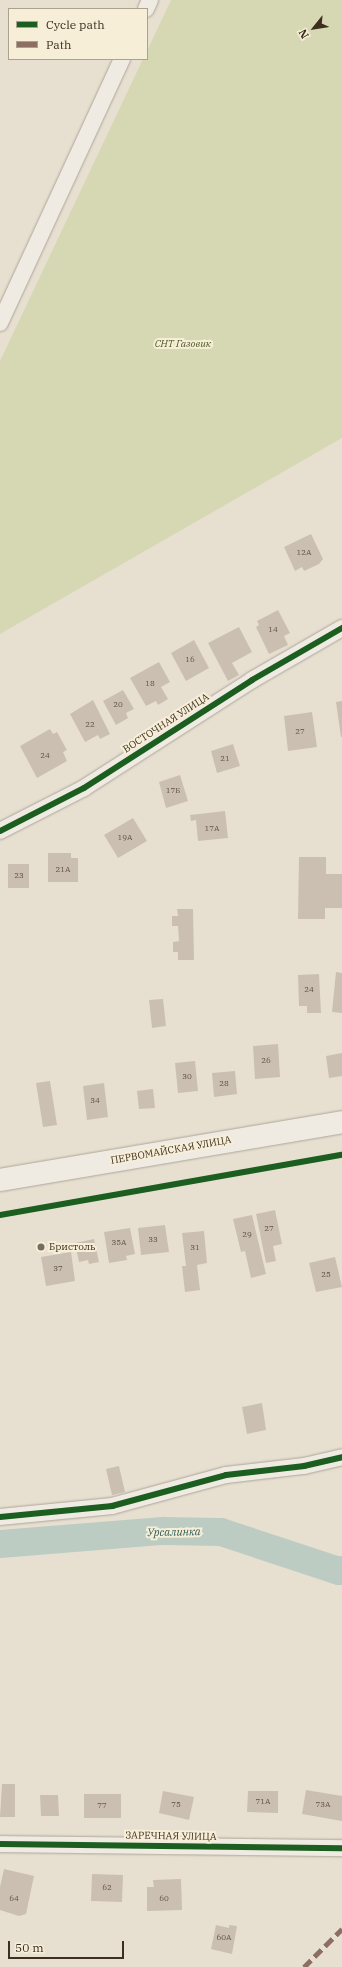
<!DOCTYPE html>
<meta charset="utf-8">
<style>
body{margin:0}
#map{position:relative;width:342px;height:1967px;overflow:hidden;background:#e7e0d1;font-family:"IBM Plex Serif",serif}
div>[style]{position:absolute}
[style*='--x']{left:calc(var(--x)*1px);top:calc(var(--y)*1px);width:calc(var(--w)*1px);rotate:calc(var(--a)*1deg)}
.green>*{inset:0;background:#d6d7b3}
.river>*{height:28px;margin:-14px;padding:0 14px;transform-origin:14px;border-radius:14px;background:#bcccc2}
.building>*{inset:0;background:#cbbfb2}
.roads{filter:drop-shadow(0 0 1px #ada599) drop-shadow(0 0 1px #ada599)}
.minor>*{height:16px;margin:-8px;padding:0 8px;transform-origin:8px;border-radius:8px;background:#efebe3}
.secondary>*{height:22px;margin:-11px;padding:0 11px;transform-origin:11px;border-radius:11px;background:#efebe3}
.quiet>*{height:5px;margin-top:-2.5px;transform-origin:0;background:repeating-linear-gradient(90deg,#8d6e63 0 10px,transparent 0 15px)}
.cycleway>*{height:6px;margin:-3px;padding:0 3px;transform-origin:3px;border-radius:3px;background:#1b5e20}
.dots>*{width:11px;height:11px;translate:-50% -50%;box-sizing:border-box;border:2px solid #f7eed8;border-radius:50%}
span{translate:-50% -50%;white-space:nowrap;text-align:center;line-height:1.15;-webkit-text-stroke:4px #f7eed8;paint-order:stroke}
.number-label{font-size:8px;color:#605244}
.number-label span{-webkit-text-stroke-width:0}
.park-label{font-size:10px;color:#4d5a26;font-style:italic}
.street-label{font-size:10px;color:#3d2e20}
.poi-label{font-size:10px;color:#3d2e20}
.left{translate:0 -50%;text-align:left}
.water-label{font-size:11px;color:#2f5d5a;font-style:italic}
.legend{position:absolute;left:8px;top:8px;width:140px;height:52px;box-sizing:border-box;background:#f7eed8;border:1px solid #ada18e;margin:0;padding:5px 7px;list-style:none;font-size:12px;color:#3d2e20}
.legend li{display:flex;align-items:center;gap:8px;height:20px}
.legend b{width:20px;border:1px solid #ada18e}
.north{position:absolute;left:294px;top:8px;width:40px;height:40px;-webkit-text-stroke:3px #f7eed8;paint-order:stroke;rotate:240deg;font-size:11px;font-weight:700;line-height:16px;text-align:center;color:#3d2e20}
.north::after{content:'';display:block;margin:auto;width:14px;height:18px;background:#3d2e20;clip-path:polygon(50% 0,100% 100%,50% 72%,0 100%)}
.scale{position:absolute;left:8px;top:1941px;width:116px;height:18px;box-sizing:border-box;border:2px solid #3d2e20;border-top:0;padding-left:5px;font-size:12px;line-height:14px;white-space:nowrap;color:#3d2e20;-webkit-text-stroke:3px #f7eed8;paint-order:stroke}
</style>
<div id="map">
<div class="green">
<i style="clip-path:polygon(171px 0,342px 0,342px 438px,0 634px,0 361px,143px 59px,147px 59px,147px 51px)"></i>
</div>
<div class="river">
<i style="--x:0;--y:1544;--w:164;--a:-4.6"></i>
<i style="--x:163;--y:1531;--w:58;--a:1"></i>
<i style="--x:221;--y:1532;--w:124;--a:18.3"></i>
<i style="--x:339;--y:1571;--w:3;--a:-18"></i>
</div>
<div class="building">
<i style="clip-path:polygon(311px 534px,323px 559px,319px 564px,304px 571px,302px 567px,295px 571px,284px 547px)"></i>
<i style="clip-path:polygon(278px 610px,290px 633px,284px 636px,288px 645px,269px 654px,256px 627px,259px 625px,257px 621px)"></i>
<i style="clip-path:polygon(239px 627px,252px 652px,232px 663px,239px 675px,228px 681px,208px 643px)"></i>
<i style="clip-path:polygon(194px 640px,209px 668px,186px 681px,171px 653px)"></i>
<i style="clip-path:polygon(159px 662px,170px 682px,161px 687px,168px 699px,158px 705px,156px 701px,146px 706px,130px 678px)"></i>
<i style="clip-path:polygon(123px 690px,134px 709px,126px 713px,128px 718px,116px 725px,103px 701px)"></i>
<i style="clip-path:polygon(93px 700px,110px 734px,100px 739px,98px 735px,85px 742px,70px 714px)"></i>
<i style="clip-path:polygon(342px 701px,342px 737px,341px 737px,336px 702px)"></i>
<i style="clip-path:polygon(312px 712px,317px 747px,288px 751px,284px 716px)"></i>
<i style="clip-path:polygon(50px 729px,53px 734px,57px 732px,67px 750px,63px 752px,67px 761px,37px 778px,20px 746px)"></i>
<i style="clip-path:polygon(233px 744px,240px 766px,217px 773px,211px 751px)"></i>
<i style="clip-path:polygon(180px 775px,188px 801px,166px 808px,159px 782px)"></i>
<i style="clip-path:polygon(225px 811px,228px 838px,198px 841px,196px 820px,191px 821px,190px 815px)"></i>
<i style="clip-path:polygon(133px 818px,147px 841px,118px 858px,104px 835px)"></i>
<i style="clip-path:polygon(48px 853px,71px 853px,71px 858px,78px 858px,78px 882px,48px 882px)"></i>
<i style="clip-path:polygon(299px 857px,326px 857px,326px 874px,342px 874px,342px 908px,325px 908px,325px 919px,298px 919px)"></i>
<i style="clip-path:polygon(8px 864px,29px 864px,29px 888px,8px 888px)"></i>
<i style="clip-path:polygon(177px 909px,193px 909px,194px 960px,178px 960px,178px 952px,173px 952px,173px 942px,179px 941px,178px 926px,172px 926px,172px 916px,178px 916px)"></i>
<i style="clip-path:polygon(336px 972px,342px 973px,342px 1013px,332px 1012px)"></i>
<i style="clip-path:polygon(319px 974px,321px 1013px,307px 1013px,307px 1006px,299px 1006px,298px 975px)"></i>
<i style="clip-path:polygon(163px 999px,166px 1026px,152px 1028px,149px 1000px)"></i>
<i style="clip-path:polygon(278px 1044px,280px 1077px,255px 1079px,253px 1046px)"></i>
<i style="clip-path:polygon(342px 1053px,342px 1076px,329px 1078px,326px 1056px)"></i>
<i style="clip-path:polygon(195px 1061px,198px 1091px,178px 1093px,175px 1063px)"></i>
<i style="clip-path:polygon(235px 1071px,237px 1094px,214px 1097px,212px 1073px)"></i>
<i style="clip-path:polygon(50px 1081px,57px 1125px,43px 1127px,36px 1083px)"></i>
<i style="clip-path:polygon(104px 1083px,108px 1117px,87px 1120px,83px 1086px)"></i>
<i style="clip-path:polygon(153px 1089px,155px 1108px,139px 1109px,137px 1091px)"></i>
<i style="clip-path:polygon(275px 1210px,282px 1244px,273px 1246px,276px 1261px,266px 1263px,256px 1214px)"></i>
<i style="clip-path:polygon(252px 1215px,266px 1274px,251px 1278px,245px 1251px,241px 1252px,233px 1219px)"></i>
<i style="clip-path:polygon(165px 1225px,169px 1252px,141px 1255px,138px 1228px)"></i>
<i style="clip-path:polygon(130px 1228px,135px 1254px,126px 1256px,127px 1260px,109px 1263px,104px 1232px)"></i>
<i style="clip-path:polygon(204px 1231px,207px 1263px,197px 1265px,200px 1290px,185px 1292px,182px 1266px,186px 1266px,182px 1233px)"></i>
<i style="clip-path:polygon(94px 1239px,99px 1262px,89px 1264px,88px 1260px,79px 1262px,75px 1243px)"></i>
<i style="clip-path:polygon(71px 1252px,75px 1281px,46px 1286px,41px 1257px)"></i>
<i style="clip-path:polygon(335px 1257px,342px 1287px,316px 1292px,309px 1263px)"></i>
<i style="clip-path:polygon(262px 1403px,266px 1430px,247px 1434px,242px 1407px)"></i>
<i style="clip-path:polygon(119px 1466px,125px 1492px,112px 1495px,106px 1469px)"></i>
<i style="clip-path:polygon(2px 1784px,15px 1784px,15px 1817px,0 1817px)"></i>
<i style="clip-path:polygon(306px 1790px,342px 1796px,342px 1821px,302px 1814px)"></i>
<i style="clip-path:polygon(163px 1791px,194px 1797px,189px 1820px,159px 1813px)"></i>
<i style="clip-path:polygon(248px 1791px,278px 1791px,278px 1813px,247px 1812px)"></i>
<i style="clip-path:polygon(84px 1794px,121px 1794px,121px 1818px,84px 1818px)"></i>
<i style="clip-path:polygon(40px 1795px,58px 1795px,59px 1816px,41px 1816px)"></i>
<i style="clip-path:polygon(4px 1869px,34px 1876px,26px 1914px,19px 1916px,0 1910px,0 1887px)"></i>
<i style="clip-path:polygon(92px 1874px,123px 1875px,122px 1902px,91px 1901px)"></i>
<i style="clip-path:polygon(181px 1879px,182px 1910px,147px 1911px,147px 1887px,154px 1887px,153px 1880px)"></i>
<i style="clip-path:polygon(216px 1925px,229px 1928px,229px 1925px,237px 1926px,232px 1954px,211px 1949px)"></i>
</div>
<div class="roads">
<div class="minor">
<i style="--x:146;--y:9;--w:10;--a:-66"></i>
<i style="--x:0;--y:323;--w:291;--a:-65.2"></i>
<i style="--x:0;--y:831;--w:94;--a:-27.1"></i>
<i style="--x:84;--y:788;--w:200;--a:-32.7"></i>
<i style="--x:252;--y:680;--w:104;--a:-30"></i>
<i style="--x:0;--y:1517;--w:113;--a:-5.6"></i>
<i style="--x:112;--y:1506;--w:118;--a:-15.2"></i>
<i style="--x:226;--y:1475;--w:79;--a:-6.6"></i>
<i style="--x:304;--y:1466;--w:39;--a:-13"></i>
<i style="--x:0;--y:1844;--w:342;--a:0.7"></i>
</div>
<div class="secondary">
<i style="--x:0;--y:1180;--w:347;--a:-9.6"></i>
</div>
</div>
<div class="quiet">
<i style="--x:304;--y:1967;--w:54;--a:-45"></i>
</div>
<div class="cycleway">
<i style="--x:0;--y:831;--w:94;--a:-27.1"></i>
<i style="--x:84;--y:788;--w:200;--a:-32.7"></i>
<i style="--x:252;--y:680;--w:104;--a:-30"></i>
<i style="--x:0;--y:1215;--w:347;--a:-10"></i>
<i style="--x:0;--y:1517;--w:113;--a:-5.6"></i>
<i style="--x:112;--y:1506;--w:118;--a:-15.2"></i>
<i style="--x:226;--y:1475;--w:79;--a:-6.6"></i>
<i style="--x:304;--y:1466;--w:39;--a:-13"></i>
<i style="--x:0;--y:1844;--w:342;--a:0.7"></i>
</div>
<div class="dots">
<i style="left:41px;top:1247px;background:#786c5e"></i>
</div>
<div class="number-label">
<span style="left:304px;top:553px">12А</span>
<span style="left:273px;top:630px">14</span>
<span style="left:190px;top:660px">16</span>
<span style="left:150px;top:684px">18</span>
<span style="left:118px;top:705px">20</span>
<span style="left:90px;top:725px">22</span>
<span style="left:300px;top:732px">27</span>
<span style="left:45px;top:756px">24</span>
<span style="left:225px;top:759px">21</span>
<span style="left:173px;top:791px">17Б</span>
<span style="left:212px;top:829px">17А</span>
<span style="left:125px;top:838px">19А</span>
<span style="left:63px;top:870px">21А</span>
<span style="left:19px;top:876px">23</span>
<span style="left:309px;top:990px">24</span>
<span style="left:266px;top:1061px">26</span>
<span style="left:187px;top:1077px">30</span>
<span style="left:224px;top:1084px">28</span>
<span style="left:95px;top:1101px">34</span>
<span style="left:269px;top:1229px">27</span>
<span style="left:247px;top:1235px">29</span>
<span style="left:153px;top:1240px">33</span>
<span style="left:119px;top:1243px">35А</span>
<span style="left:195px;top:1248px">31</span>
<span style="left:58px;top:1269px">37</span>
<span style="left:326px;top:1275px">25</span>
<span style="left:263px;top:1802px">71А</span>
<span style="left:176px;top:1805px">75</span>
<span style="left:323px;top:1805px">73А</span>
<span style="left:102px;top:1806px">77</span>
<span style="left:107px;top:1888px">62</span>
<span style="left:14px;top:1899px">64</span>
<span style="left:164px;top:1899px">60</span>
<span style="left:224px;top:1938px">60А</span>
</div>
<div class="park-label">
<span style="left:183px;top:344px">СНТ Газовик</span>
</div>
<div class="street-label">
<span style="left:166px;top:723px;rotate:-33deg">ВОСТОЧНАЯ УЛИЦА</span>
<span style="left:171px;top:1150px;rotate:-10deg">ПЕРВОМАЙСКАЯ УЛИЦА</span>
<span style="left:171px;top:1836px;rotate:1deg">ЗАРЕЧНАЯ УЛИЦА</span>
</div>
<div class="poi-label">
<span class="left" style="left:49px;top:1247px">Бристоль</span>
</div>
<div class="water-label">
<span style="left:174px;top:1532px;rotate:-1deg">Урсалинка</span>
</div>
<ul class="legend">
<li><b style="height:5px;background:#1b5e20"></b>Cycle path</li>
<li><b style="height:5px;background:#8d6e63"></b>Path</li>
</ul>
<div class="north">N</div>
<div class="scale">50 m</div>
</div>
